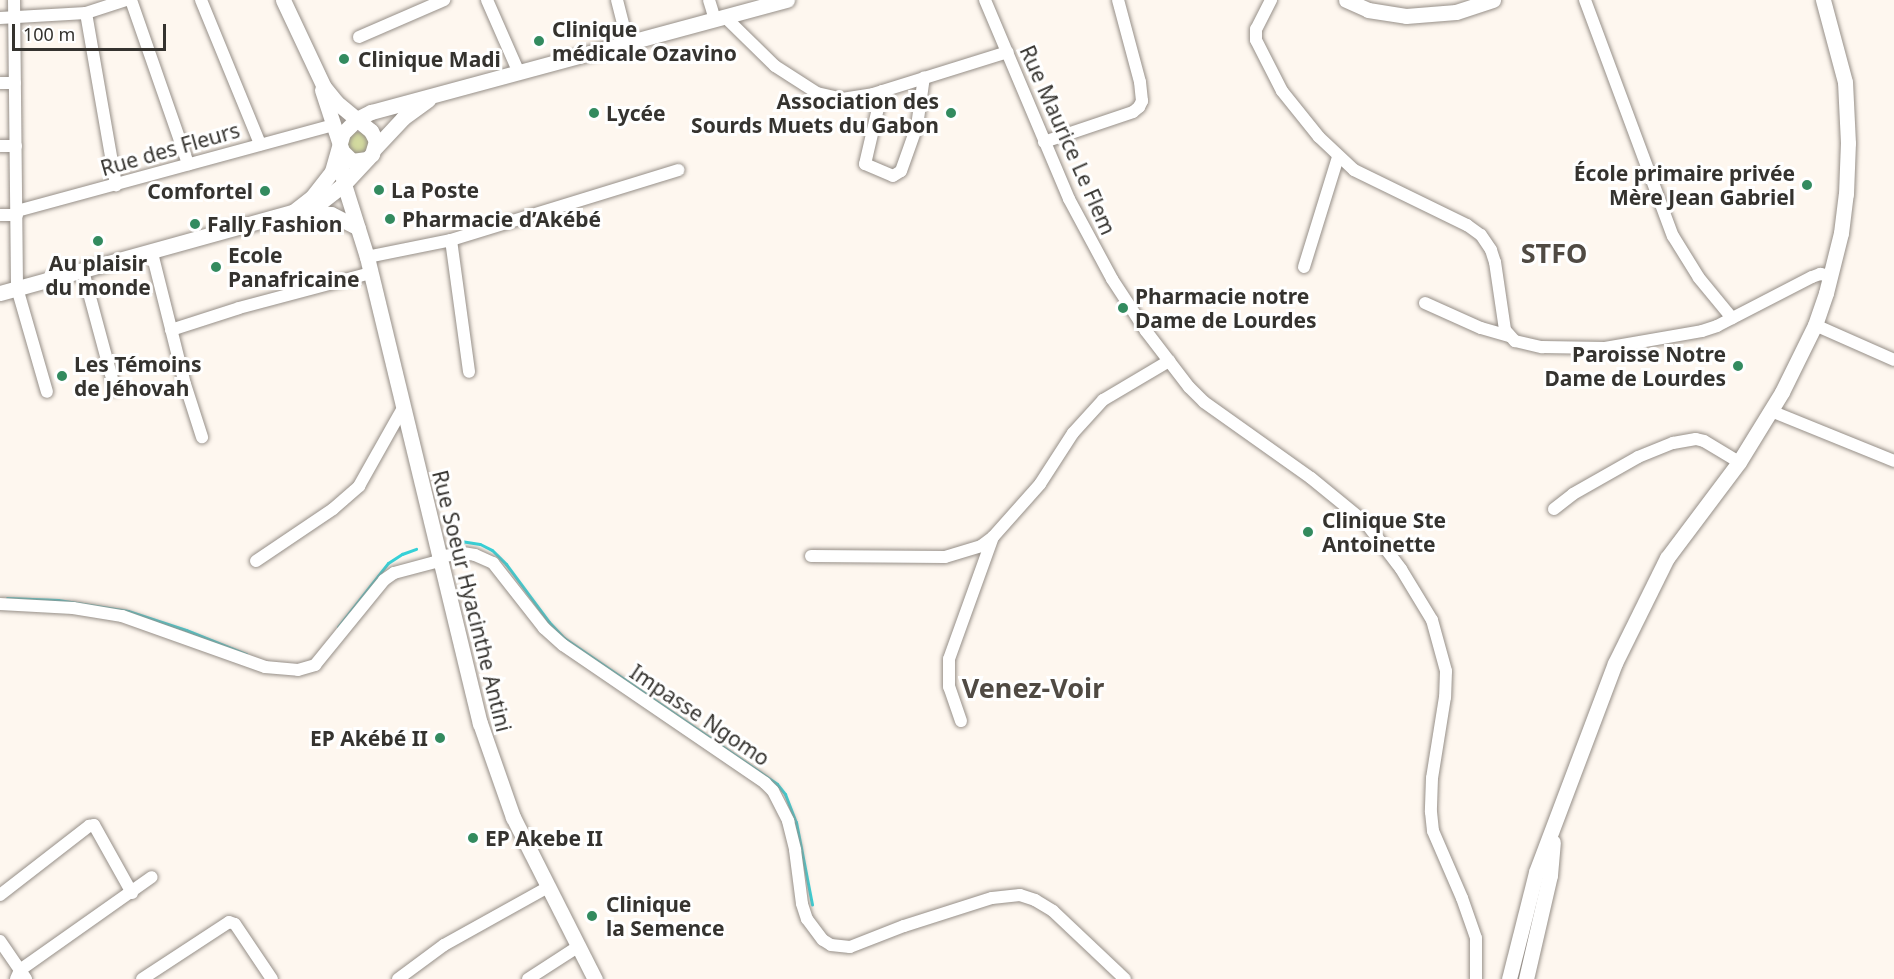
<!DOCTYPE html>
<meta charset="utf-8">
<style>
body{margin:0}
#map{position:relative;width:1894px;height:979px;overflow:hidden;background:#fef7ef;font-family:"Noto Sans",sans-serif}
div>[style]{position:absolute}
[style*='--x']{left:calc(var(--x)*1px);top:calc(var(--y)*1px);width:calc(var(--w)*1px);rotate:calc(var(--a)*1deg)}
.green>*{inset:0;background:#d3da9f}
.round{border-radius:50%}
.stream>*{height:3px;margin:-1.5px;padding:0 1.5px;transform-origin:1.5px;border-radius:1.5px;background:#36d1d7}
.roads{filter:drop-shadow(0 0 2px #968f88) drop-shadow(0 0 2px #968f88)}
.minor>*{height:12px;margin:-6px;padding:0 6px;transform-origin:6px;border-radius:6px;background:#fff}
.major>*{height:15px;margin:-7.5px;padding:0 7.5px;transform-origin:7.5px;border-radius:7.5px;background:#fff}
.dots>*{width:16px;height:16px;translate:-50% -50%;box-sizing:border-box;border:3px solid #fff;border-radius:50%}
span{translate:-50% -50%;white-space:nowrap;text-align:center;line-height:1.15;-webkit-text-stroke:6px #fff;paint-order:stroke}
.poi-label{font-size:21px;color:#35332f;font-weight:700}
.left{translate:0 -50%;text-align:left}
.right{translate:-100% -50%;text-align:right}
.street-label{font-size:21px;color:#35332f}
.district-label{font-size:27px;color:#504a43;font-weight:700}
.scale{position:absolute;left:12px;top:24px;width:154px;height:27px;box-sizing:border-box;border:3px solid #35332f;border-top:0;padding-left:8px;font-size:18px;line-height:21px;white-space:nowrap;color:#35332f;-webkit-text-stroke:4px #fff;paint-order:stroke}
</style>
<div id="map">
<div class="green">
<i class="round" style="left:347px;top:132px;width:22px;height:22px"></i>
</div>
<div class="stream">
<i style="--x:454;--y:540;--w:26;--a:9"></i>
<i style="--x:480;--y:544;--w:13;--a:27"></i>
<i style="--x:492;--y:550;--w:20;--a:45"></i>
<i style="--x:506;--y:564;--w:72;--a:53.4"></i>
<i style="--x:549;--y:622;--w:22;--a:47"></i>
<i style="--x:564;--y:638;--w:258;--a:34.4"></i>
<i style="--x:777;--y:784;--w:13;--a:51"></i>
<i style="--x:785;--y:794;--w:30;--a:69"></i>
<i style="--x:796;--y:822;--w:84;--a:79"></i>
<i style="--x:7;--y:598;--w:51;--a:2.2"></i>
<i style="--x:58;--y:600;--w:71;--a:8.9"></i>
<i style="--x:128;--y:611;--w:61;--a:18.1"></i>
<i style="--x:186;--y:630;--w:65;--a:21.8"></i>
<i style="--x:338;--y:627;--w:81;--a:-52"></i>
<i style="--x:388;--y:563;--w:17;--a:-33"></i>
<i style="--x:402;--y:554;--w:15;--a:-20"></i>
</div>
<div class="roads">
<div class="minor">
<i style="--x:14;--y:0;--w:288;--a:89.4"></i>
<i style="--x:17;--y:288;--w:108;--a:73.9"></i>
<i style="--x:131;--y:0;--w:174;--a:70.8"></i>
<i style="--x:201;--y:0;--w:156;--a:67.7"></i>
<i style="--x:487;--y:0;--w:80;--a:66.3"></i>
<i style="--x:617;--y:0;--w:44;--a:75.7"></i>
<i style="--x:709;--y:0;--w:21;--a:73"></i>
<i style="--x:985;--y:0;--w:216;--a:67.1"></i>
<i style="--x:1069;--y:199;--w:91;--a:61.7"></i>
<i style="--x:1112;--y:279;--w:62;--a:56.8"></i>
<i style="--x:1146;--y:331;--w:71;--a:52.5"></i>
<i style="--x:1189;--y:387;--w:21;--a:45"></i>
<i style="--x:1204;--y:402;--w:131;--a:35.4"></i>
<i style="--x:1311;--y:478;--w:71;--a:39.3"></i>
<i style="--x:1366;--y:523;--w:58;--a:52.7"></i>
<i style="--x:1401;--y:569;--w:60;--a:58.7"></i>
<i style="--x:1432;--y:620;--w:53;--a:74.6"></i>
<i style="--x:1446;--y:671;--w:26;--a:92"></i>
<i style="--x:1445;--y:697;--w:82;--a:99.1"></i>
<i style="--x:1432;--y:778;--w:34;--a:92"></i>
<i style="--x:1431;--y:812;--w:19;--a:84"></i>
<i style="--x:1433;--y:831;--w:73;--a:66.6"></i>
<i style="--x:1462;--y:898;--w:42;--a:70.7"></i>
<i style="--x:1476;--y:938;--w:41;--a:90"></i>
<i style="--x:1271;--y:0;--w:33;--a:117"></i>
<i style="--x:1256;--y:29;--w:11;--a:90"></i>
<i style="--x:1256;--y:40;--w:57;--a:63"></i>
<i style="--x:1282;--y:91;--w:59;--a:51.2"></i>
<i style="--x:1319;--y:137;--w:48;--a:43.3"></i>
<i style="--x:1354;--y:170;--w:126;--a:26"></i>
<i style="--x:1467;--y:225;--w:17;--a:36"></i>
<i style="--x:1481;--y:235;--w:18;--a:56"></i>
<i style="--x:1491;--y:250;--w:13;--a:72"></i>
<i style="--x:1495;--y:262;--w:69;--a:81.6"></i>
<i style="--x:1505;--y:330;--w:15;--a:48"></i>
<i style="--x:1515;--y:341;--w:28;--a:13"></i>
<i style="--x:1542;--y:347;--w:63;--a:0.9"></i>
<i style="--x:1605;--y:348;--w:98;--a:-9.9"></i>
<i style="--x:1702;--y:331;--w:16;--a:-18"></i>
<i style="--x:1717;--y:326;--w:107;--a:-27.3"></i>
<i style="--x:1812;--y:277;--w:9;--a:-21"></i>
<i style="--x:1820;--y:274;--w:11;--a:10"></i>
<i style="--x:1585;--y:0;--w:252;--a:69.6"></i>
<i style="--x:1673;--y:236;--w:49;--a:58.2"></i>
<i style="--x:1699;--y:278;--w:52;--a:50.5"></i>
<i style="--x:86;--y:13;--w:175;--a:80.1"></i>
<i style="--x:725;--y:17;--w:70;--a:44.4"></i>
<i style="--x:775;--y:66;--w:50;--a:32.7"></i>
<i style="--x:817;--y:93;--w:26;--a:13"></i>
<i style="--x:842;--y:99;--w:31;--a:-9"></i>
<i style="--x:873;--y:94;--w:141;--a:-17.3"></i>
<i style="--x:0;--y:18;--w:86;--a:-3.3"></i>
<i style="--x:86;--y:13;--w:42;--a:-18"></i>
<i style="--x:359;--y:37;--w:93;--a:-23.5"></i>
<i style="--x:0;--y:83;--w:15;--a:0"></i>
<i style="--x:882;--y:91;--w:75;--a:103.1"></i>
<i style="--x:865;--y:164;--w:30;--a:23"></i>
<i style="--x:893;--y:176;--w:9;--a:-32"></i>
<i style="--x:901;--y:171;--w:48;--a:-70.4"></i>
<i style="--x:917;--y:126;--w:49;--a:-81.9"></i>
<i style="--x:1044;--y:142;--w:94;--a:-18.6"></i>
<i style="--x:1133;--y:112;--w:8;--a:-40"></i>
<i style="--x:1139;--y:107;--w:7;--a:-63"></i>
<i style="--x:1142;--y:101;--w:19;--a:-96"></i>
<i style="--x:1140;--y:82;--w:85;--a:-105"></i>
<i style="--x:0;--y:146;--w:16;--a:0"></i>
<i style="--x:17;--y:211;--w:328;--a:-15.2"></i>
<i style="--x:0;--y:215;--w:17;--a:0"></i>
<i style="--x:451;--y:240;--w:133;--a:82.2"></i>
<i style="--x:152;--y:253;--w:135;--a:75.9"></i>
<i style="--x:185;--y:384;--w:56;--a:72.2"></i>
<i style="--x:367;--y:257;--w:86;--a:-11.4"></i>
<i style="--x:451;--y:240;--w:238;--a:-17.1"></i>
<i style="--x:1304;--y:267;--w:115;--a:-72.8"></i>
<i style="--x:83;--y:271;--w:123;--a:74.9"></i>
<i style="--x:1425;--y:303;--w:61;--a:24.1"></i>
<i style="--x:1481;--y:328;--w:29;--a:16"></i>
<i style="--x:1815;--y:325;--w:86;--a:23.9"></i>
<i style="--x:171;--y:330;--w:71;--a:-17.9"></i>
<i style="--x:239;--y:308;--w:137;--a:-14.9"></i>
<i style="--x:1771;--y:411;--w:133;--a:22.1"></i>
<i style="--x:1554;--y:509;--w:24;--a:-38"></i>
<i style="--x:1573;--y:494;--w:75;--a:-29.6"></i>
<i style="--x:1638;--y:457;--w:38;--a:-22"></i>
<i style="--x:1673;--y:443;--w:23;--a:-10"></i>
<i style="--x:1696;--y:439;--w:8;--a:14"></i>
<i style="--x:1704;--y:441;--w:41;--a:31"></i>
<i style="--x:811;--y:556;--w:134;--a:0.4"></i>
<i style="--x:945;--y:557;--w:38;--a:-17"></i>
<i style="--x:981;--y:546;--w:15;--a:-37"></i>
<i style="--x:993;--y:537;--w:71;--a:-48.4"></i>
<i style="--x:1040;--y:484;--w:61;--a:-57.1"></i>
<i style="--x:1073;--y:433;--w:45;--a:-47.7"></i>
<i style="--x:1103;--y:400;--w:77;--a:-30.6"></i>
<i style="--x:438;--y:557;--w:25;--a:-9"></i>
<i style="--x:463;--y:553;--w:12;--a:9"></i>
<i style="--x:475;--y:555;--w:20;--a:24"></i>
<i style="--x:493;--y:563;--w:83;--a:51.9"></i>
<i style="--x:544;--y:628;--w:25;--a:42"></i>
<i style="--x:563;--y:645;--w:245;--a:34.3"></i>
<i style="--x:765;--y:783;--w:11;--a:45"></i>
<i style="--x:773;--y:791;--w:34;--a:63"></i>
<i style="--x:788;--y:821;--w:30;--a:76"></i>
<i style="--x:795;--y:850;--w:54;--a:82.6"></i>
<i style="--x:802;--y:904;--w:16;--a:72"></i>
<i style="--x:807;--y:919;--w:26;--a:53"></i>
<i style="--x:823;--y:940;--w:9;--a:32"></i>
<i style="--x:831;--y:945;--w:19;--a:6"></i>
<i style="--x:850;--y:947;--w:58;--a:-21.3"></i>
<i style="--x:904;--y:926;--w:92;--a:-17.7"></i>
<i style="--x:992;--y:898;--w:28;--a:-6"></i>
<i style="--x:1020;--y:895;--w:16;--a:18"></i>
<i style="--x:1035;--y:900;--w:21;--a:31"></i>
<i style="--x:1053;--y:911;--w:99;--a:43.4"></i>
<i style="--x:256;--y:561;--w:93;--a:-34"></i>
<i style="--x:333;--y:509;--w:35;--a:-41"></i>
<i style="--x:359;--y:486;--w:90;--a:-60.6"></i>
<i style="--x:0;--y:604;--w:73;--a:3.1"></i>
<i style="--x:73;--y:608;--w:50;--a:9.3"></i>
<i style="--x:122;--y:616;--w:152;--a:19.6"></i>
<i style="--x:265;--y:667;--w:33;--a:5"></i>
<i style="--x:298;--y:670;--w:18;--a:-16"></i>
<i style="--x:315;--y:665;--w:109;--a:-50.9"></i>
<i style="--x:384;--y:580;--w:12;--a:-35"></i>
<i style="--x:394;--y:573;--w:47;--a:-14.9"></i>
<i style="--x:961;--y:721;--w:36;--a:-109"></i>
<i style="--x:949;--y:687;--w:28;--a:-90"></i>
<i style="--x:949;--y:659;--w:130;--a:-70.2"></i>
<i style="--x:0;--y:895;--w:113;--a:-37.8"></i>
<i style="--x:89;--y:826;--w:5;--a:-11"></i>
<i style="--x:94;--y:825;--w:78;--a:60.8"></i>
<i style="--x:0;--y:941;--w:46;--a:55.6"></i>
<i style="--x:16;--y:979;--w:10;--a:-66"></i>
<i style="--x:20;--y:970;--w:161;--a:-35.2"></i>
<i style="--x:142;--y:979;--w:104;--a:-33.2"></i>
<i style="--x:229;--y:922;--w:6;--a:18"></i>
<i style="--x:235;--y:924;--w:66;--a:56.1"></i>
<i style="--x:398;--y:979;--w:57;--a:-36.5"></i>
<i style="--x:444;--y:945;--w:119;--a:-29.1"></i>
<i style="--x:528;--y:979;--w:61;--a:-32.9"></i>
</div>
<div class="major">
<i style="--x:283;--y:0;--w:96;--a:64.8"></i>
<i style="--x:324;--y:87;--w:19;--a:51"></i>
<i style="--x:336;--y:102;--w:45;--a:39.6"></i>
<i style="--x:371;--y:131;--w:11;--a:63"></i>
<i style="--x:376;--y:141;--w:14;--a:107"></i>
<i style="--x:372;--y:154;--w:41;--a:133"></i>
<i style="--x:344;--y:184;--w:46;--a:142.1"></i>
<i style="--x:1346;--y:0;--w:24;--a:24"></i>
<i style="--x:1368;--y:10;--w:38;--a:9"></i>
<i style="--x:1406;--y:16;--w:50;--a:-4.6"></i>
<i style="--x:1456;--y:12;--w:39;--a:-18"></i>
<i style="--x:322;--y:90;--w:64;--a:71.8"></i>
<i style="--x:342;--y:151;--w:14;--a:45"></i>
<i style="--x:352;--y:161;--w:15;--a:-8"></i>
<i style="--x:375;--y:148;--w:41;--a:-47"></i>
<i style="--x:403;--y:118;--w:31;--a:-36"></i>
<i style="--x:338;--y:153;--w:32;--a:79"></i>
<i style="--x:344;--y:184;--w:77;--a:72.5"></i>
<i style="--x:367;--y:257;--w:480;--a:76.4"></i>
<i style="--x:480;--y:723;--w:100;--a:70.7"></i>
<i style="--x:513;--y:817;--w:182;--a:63.2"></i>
<i style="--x:293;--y:212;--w:24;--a:-38"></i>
<i style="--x:312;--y:197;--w:33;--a:-52"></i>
<i style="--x:332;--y:171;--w:40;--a:-74"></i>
<i style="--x:343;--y:133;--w:20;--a:-45"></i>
<i style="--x:357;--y:119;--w:16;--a:-27"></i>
<i style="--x:371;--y:112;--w:431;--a:-15.1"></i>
<i style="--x:0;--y:293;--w:304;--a:-15.5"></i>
<i style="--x:293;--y:212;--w:38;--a:3"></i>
<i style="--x:331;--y:214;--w:30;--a:27"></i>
<i style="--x:1509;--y:979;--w:110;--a:-75.8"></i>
<i style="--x:1536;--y:872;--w:223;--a:-69.3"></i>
<i style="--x:1615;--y:663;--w:117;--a:-63.7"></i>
<i style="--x:1667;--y:558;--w:120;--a:-53.1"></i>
<i style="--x:1739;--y:462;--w:82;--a:-58.4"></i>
<i style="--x:1782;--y:392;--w:75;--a:-63.8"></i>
<i style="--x:1815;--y:325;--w:34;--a:-71"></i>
<i style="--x:1826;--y:293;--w:62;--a:-76"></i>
<i style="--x:1841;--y:233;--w:39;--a:-83"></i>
<i style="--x:1846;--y:194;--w:51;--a:-87.8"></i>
<i style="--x:1848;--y:143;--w:61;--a:-92.8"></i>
<i style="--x:1845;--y:82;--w:85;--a:-105"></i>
<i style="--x:1526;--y:979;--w:107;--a:-77"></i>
<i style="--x:1550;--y:875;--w:33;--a:-85"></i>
</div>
</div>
<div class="dots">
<i style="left:539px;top:41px;background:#338b5f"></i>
<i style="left:344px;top:59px;background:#338b5f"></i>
<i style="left:594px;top:113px;background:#338b5f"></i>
<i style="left:951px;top:113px;background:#338b5f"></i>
<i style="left:1807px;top:185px;background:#338b5f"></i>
<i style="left:379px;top:190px;background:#338b5f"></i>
<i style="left:265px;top:191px;background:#338b5f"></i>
<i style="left:390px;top:219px;background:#338b5f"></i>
<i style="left:195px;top:224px;background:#338b5f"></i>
<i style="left:98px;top:241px;background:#338b5f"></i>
<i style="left:216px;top:267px;background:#338b5f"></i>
<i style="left:1123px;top:308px;background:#338b5f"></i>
<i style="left:1738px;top:366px;background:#338b5f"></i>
<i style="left:62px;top:376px;background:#338b5f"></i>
<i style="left:1308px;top:532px;background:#338b5f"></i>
<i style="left:440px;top:738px;background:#338b5f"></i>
<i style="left:473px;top:838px;background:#338b5f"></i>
<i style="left:592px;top:916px;background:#338b5f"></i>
</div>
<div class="poi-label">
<span class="left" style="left:552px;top:41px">Clinique<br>médicale Ozavino</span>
<span class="left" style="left:358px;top:59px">Clinique Madi</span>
<span class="right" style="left:939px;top:113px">Association des<br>Sourds Muets du Gabon</span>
<span class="left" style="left:606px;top:113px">Lycée</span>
<span class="right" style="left:1795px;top:185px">École primaire privée<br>Mère Jean Gabriel</span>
<span class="left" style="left:391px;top:190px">La Poste</span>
<span class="right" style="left:253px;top:191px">Comfortel</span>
<span class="left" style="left:402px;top:219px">Pharmacie d’Akébé</span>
<span class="left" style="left:207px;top:224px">Fally Fashion</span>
<span class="left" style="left:228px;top:267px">Ecole<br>Panafricaine</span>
<span style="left:98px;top:275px">Au plaisir<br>du monde</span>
<span class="left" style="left:1135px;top:308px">Pharmacie notre<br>Dame de Lourdes</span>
<span class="right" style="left:1726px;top:366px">Paroisse Notre<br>Dame de Lourdes</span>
<span class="left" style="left:74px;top:376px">Les Témoins<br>de Jéhovah</span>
<span class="left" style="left:1322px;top:532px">Clinique Ste<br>Antoinette</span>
<span class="right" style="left:428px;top:738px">EP Akébé II</span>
<span class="left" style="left:485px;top:838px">EP Akebe II</span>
<span class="left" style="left:606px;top:916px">Clinique<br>la Semence</span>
</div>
<div class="street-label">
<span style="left:1068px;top:140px;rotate:66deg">Rue Maurice Le Flem</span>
<span style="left:170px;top:149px;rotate:-16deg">Rue des Fleurs</span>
<span style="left:472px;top:601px;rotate:76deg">Rue Soeur Hyacinthe Antini</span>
<span style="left:700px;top:715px;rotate:34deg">Impasse Ngomo</span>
</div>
<div class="district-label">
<span style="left:1554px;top:253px">STFO</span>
<span style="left:1033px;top:688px">Venez-Voir</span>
</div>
<div class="scale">100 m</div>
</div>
